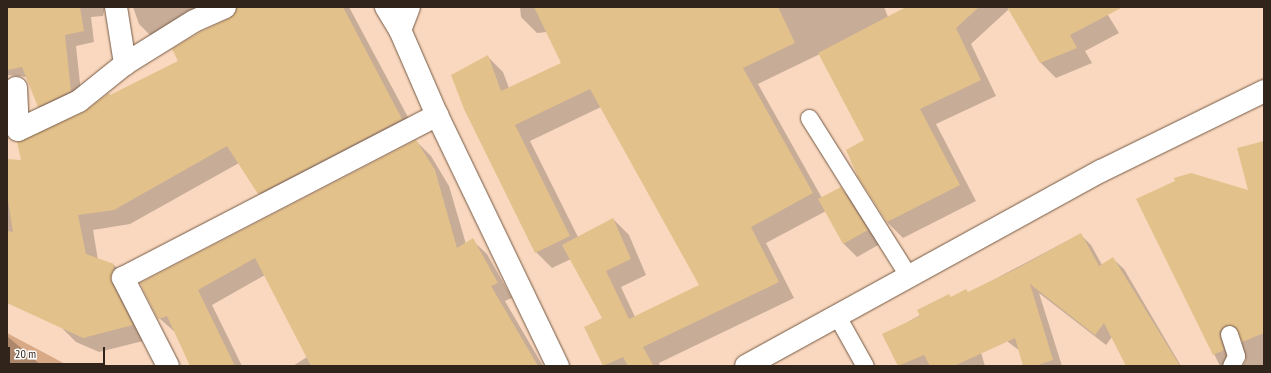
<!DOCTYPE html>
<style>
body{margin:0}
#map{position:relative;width:1271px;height:373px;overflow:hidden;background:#f9d8bf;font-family:"PT Sans Narrow",sans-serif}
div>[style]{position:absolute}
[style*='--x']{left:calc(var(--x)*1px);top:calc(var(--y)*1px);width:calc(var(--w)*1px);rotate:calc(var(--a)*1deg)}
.green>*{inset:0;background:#d8a986}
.shadow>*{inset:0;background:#0003}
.building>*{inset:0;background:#e3c18b}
.roads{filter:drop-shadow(0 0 1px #755943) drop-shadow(0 0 1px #755943)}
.lane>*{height:17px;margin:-8.5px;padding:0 8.5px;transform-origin:8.5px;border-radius:8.5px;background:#fff}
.street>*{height:22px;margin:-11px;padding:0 11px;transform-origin:11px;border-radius:11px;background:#fff}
span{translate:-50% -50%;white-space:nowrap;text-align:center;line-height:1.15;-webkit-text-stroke:3px #fff;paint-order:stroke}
.frame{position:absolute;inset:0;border:8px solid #31241b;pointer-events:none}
.scale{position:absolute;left:8px;top:347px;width:97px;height:18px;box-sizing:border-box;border:2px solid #31241b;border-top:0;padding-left:5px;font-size:12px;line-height:14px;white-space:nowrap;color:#31241b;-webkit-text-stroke:3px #fff;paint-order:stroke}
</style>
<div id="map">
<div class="green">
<i style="clip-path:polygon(7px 333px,69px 366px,7px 366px)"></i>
</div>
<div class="shadow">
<i style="clip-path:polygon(7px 7px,105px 7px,103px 16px,91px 17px,94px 42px,76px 46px,82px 102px,50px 118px,38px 106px,27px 77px,7px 75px)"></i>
<i style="clip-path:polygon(133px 7px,202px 7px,151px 36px,139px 24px)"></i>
<i style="clip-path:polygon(238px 7px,349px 7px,417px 134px,274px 208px,259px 193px,239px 163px,130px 224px,93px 230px,98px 260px,113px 264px,128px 279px,147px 340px,99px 352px,76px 342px,61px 327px,7px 300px,7px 160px,22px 161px,110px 96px,179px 61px,231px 19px)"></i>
<i style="clip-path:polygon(evenodd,520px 7px,884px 7px,888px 17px,908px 7px,1103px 7px,1119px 33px,1085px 51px,1092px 63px,1056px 78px,1040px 62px,1009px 9px,971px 44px,996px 96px,936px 124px,976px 201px,903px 238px,887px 222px,865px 141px,820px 54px,758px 84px,822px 198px,840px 188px,854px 201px,880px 244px,857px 257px,844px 244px,826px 211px,766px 243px,794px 298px,659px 363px,660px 366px,604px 366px,585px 328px,603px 319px,571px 259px,552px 268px,536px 252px,487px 56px,503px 72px,509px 88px,562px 63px,547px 32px,537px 33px,521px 17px,520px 7px,601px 107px,701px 285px,635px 317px,621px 287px,646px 275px,629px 235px,613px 219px,578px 237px,530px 141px,601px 107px)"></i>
<i style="clip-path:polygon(416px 141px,431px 156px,449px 186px,466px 244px,472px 240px,487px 254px,512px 298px,505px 301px,543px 366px,293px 366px,307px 357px,265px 275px,212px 305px,242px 366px,191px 366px,176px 333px,159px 318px,141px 284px)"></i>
<i style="clip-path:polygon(1264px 142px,1264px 366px,1243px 366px,1246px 360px,1240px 334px,1232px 337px,1235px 366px,1220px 366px,1138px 200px,1250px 192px)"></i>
<i style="clip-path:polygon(1080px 234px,1091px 245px,1102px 265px,1113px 259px,1124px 269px,1181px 366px,1127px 366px,1112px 337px,1106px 345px,1039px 293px,1062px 366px,1024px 366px,1020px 351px,1008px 342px,980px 287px)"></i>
<i style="clip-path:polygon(951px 298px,967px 306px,985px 366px,899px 366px,884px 335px)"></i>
<i style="clip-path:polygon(7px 336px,42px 366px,7px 366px)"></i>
</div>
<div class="building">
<i style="clip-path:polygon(7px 7px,80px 7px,84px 31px,65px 35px,71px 91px,38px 107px,22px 67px,7px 70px)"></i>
<i style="clip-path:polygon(237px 7px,343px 7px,402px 119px,258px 194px,227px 146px,114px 210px,78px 215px,86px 254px,114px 264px,112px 283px,133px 325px,83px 338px,7px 303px,7px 231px,13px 232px,7px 194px,7px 159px,21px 160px,17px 142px,84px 112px,109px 93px,110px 95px,178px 61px,172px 49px,200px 32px,230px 18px)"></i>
<i style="clip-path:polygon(534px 7px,778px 7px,795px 43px,743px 68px,813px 193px,751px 227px,779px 282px,643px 347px,653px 365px,650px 366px,628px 366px,623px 357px,603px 366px,584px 327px,602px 318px,562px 245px,613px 218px,631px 259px,606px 271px,629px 319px,699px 285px,590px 89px,515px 125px,570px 236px,535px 253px,464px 109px,451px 75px,488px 55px,501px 91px,561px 63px)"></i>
<i style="clip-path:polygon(906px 7px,979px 7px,956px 28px,981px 80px,920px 109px,960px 185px,887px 222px,858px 177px,846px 150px,864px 140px,818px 53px)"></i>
<i style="clip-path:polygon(1007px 7px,1123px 7px,1070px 35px,1077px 48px,1040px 63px)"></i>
<i style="clip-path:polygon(416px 140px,435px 170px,457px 248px,473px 238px,498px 283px,491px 286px,538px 366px,311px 366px,255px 258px,198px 290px,235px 366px,190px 366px,167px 316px,158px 319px,140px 283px)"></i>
<i style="clip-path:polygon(1264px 141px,1264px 333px,1242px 342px,1236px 327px,1226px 325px,1219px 332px,1224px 350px,1213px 355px,1136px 199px,1175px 181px,1174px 178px,1191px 173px,1248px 190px,1237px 148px)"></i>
<i style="clip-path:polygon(841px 187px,868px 230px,843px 244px,818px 199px)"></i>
<i style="clip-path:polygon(1081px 233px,1099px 266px,1113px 257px,1180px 366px,1126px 366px,1104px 323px,1095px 335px,1030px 284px,1053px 360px,1035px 366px,1023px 366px,1015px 338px,954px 366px,930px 366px,924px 355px,898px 366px,882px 334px,920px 316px,917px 310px,949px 294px,951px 297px,966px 289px,968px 292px,1020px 267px)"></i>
</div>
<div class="roads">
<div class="lane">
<i style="--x:809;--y:118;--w:186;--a:57.8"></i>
<i style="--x:837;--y:316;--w:57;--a:60.8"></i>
<i style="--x:1229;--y:334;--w:23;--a:72"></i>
<i style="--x:1236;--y:356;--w:11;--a:117"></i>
</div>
<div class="street">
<i style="--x:116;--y:7;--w:58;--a:81"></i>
<i style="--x:386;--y:7;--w:27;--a:59"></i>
<i style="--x:409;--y:7;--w:25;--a:111"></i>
<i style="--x:400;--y:30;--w:93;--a:66.5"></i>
<i style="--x:437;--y:115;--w:279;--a:64.3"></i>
<i style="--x:16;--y:88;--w:42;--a:87.3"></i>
<i style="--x:18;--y:130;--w:68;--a:-25.4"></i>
<i style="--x:79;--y:101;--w:59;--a:-38.8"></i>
<i style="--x:125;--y:64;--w:81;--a:-31.9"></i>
<i style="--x:194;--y:21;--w:34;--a:-24"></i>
<i style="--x:168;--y:366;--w:99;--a:-117.1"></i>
<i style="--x:123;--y:278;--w:354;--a:-27.4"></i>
<i style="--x:746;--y:366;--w:405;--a:-28.8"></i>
<i style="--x:1101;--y:171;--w:182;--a:-26.1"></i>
</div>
</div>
<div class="frame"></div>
<div class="scale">20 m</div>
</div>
